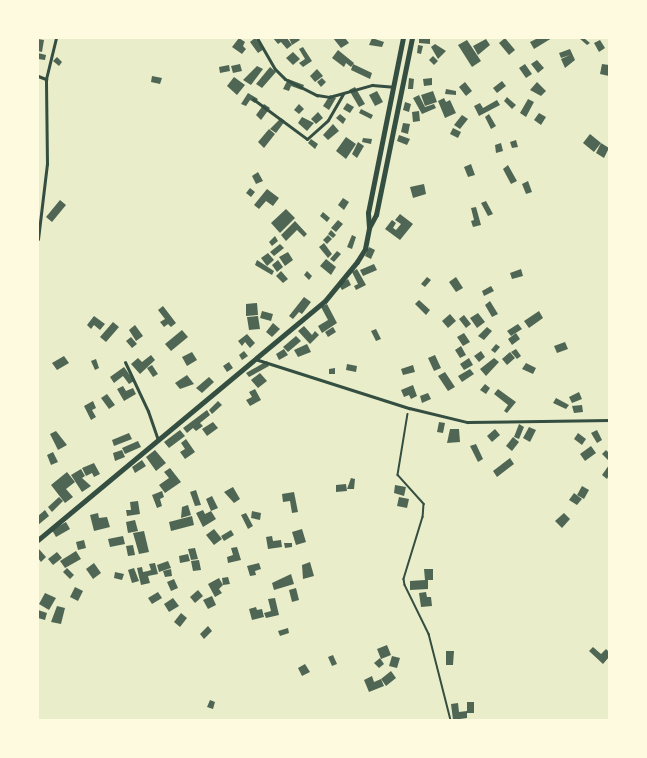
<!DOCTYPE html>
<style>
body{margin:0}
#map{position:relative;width:647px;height:758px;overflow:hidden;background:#e9edc9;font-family:"Open Sans",sans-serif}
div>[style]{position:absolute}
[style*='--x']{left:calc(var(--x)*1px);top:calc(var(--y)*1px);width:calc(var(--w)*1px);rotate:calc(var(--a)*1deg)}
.building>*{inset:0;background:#4f6655}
.path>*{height:1.5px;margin:-0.75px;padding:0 0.75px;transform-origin:0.75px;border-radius:0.75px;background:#344e41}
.minor>*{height:3px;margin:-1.5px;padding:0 1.5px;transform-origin:1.5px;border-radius:1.5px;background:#344e41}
.secondary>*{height:4.5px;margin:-2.25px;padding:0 2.25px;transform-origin:2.25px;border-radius:2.25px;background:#344e41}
span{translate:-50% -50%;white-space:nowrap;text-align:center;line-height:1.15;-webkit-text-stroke:5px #fefae0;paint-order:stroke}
.frame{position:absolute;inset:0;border:39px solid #fefae0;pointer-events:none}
</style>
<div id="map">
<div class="building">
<i style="clip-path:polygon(239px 38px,245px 42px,243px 46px,246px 49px,242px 54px,232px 47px)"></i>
<i style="clip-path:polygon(255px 38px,264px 49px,258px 53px,250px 42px)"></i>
<i style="clip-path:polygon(273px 38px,287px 38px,292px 45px,287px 49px,281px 42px,278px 44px)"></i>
<i style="clip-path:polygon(289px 38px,298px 38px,300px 40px,292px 45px)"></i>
<i style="clip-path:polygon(333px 38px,345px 38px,349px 43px,341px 48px)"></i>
<i style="clip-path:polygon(372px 38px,384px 42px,382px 47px,369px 45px)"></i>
<i style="clip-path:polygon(419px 38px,430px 38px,430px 44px,419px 43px)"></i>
<i style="clip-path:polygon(505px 38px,515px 50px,509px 55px,499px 43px)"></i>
<i style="clip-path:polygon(538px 38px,552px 38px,534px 49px,530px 42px)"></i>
<i style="clip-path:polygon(579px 38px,584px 38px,590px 43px,587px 45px)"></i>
<i style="clip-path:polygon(38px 39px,44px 40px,42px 52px,38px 51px)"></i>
<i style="clip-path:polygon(486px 39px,490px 45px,478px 55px,473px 46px)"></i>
<i style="clip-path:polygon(467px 40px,481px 61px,472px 67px,458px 45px)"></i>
<i style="clip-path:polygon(600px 40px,605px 48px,599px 52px,594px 43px)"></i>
<i style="clip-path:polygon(435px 44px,446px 51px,438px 59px,431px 47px)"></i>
<i style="clip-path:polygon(418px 45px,423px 46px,421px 54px,417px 53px)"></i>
<i style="clip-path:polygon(303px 47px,312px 61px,303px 67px,299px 63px,305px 59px,299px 49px)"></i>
<i style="clip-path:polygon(570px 49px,575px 60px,565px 68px,561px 59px,570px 55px,561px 58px,559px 53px)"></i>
<i style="clip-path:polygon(338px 50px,354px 63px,351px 67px,346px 63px,344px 67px,332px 58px)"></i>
<i style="clip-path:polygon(293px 52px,300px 59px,293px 65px,286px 58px)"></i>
<i style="clip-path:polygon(38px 53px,46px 55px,45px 60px,38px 59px)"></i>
<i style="clip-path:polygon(433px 56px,438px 61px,434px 65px,429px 60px)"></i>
<i style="clip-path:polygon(57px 57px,62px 62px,59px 66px,53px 61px)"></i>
<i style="clip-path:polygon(537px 60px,544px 68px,538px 73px,531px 64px)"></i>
<i style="clip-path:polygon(240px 64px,242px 71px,233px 73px,231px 66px)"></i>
<i style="clip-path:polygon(353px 64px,372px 73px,370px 79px,351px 70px)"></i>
<i style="clip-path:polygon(525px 64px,532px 74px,526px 78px,519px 68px)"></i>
<i style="clip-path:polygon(602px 64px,609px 65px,609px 76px,600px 74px)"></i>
<i style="clip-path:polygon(229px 65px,230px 71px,220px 73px,219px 67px)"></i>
<i style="clip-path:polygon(257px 66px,263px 69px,251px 85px,243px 80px)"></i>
<i style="clip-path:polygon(270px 67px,276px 72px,262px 88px,256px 84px)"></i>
<i style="clip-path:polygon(317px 69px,323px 76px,315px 82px,310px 76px)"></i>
<i style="clip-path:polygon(152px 76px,162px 78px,160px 84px,151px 82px)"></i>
<i style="clip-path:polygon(234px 77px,245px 85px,237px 95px,227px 86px)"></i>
<i style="clip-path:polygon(322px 78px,326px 82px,321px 87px,317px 82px)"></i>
<i style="clip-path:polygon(409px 78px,414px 79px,413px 89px,408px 89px)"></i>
<i style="clip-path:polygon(432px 78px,432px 85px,424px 86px,423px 79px)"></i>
<i style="clip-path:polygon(288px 79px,304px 85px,302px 90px,291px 86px,289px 91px,283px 89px)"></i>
<i style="clip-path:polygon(502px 81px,506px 86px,497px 93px,493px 88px)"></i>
<i style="clip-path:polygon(465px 82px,472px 91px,466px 96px,459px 87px)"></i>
<i style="clip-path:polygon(537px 82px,546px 91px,541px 96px,530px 90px)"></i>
<i style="clip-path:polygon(355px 87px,365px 104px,359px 107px,349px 90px)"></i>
<i style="clip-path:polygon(446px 89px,456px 91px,456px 95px,445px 94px)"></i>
<i style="clip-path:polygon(377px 91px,383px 102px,375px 106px,369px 95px)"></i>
<i style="clip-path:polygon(433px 91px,437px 102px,425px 106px,421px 95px)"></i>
<i style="clip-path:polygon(248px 93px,258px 99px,255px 103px,250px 100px,246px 106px,241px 104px)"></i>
<i style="clip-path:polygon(330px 95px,336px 98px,329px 110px,323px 106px)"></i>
<i style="clip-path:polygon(419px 95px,425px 107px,434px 104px,436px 108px,422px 114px,413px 98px)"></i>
<i style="clip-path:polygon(507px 97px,516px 105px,512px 109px,504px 101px)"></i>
<i style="clip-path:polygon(444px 98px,446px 102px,450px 100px,456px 113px,445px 118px,438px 101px)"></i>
<i style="clip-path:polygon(528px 99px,534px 102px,526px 117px,520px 113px)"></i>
<i style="clip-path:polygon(497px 100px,500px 105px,479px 116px,474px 106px,480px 103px,483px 108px)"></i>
<i style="clip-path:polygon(405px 102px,411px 104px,409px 112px,403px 110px)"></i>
<i style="clip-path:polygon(347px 103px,354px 107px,350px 113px,343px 109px)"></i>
<i style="clip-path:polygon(264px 104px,270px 108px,261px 120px,256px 115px)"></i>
<i style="clip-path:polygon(299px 104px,304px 109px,299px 114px,294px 110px)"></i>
<i style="clip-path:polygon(361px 109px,373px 115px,371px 119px,359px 113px)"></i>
<i style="clip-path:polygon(419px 111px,420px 121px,413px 122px,412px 112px)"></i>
<i style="clip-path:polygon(318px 112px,323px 118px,316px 124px,311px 119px)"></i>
<i style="clip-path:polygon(539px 113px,546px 117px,541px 125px,534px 120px)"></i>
<i style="clip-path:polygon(340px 114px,346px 119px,343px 124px,336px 118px)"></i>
<i style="clip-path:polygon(489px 114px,496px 126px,491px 129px,485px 117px)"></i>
<i style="clip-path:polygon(462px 115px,468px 119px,460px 129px,454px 125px)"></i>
<i style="clip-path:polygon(302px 117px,314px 123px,307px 131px,298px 123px)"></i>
<i style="clip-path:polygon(281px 118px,285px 121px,276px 133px,270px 129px)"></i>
<i style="clip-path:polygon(403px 123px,410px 124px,408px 134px,401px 132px)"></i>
<i style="clip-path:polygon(333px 124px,339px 131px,328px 140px,323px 135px)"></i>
<i style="clip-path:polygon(453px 128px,461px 132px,458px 138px,450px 134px)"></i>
<i style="clip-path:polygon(269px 129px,275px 134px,264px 148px,258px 142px)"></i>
<i style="clip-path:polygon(590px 134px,601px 143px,594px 152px,583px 143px)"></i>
<i style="clip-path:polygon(399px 135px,410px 139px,407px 145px,397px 141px)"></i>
<i style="clip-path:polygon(346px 137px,356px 144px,346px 159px,336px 151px)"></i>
<i style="clip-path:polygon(363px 138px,372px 139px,371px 144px,362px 142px)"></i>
<i style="clip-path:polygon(311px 139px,318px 144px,315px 149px,308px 143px)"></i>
<i style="clip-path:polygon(516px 140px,518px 147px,512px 148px,510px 142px)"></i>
<i style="clip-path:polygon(358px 142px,364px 146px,357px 158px,352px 154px)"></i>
<i style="clip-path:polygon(501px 143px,503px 151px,496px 153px,495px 145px)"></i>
<i style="clip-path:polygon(601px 143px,609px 148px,604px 158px,596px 153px)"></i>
<i style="clip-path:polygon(471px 164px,475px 175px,468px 177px,464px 167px)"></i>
<i style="clip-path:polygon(508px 165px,517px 181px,511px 184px,503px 169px)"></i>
<i style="clip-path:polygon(258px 172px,263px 181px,256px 184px,252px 176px)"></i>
<i style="clip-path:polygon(528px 181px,532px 192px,526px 194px,522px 184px)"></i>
<i style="clip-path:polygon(424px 184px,426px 194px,413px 198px,410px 187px)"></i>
<i style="clip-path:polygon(250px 188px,255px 192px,251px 197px,246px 193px)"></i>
<i style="clip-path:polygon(267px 189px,279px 198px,273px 206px,266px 201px,259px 209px,254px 205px)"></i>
<i style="clip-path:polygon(343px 198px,349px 202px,344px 210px,338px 205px)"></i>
<i style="clip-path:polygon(60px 200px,66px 205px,52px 222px,46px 217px)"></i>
<i style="clip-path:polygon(486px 201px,493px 214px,488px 216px,481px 203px)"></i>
<i style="clip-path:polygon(476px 207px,481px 225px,473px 227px,471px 221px,474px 220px,471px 208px)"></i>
<i style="clip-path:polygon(286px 209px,295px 218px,280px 233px,271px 223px)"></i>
<i style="clip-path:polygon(323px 212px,330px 218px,327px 222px,320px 216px)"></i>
<i style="clip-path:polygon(400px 214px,413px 224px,400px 240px,385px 229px,392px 220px,396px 223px,393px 228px,396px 230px,401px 224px,395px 220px)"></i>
<i style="clip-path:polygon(338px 220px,343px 224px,336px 232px,331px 228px)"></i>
<i style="clip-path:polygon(295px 221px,307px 234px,304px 237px,297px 230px,286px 241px,281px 235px)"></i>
<i style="clip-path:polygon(331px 230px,336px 235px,333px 238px,328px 234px)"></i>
<i style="clip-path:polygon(328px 235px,332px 239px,327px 244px,323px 240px)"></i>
<i style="clip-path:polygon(352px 235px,356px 237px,352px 249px,347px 247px)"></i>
<i style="clip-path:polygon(275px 236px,278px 241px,272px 246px,269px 242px)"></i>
<i style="clip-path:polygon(324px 243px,332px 254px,328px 258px,319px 247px)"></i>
<i style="clip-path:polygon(280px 244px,284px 248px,274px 256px,270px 252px)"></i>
<i style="clip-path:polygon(369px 247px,375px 250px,371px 259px,365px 256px)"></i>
<i style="clip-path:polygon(337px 251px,341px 254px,334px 262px,330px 259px)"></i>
<i style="clip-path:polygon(288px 252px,293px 260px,285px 266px,279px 257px)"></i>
<i style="clip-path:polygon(268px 253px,274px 260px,267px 266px,261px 258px)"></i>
<i style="clip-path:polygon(326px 259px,336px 267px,331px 275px,320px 266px)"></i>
<i style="clip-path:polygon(257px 260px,274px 271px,272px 275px,255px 265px)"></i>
<i style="clip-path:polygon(278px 260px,283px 267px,277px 272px,272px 265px)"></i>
<i style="clip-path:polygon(374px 264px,377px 270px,363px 276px,360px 270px)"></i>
<i style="clip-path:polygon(357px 269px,366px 285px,356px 290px,354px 286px,358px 284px,352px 272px)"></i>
<i style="clip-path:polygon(521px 269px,523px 276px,512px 279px,510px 273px)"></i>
<i style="clip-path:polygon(281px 271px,288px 279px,283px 283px,276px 276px)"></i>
<i style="clip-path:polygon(307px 271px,312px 276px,309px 280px,304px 275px)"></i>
<i style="clip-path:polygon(427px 277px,431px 280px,425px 287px,421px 284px)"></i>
<i style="clip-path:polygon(456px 277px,463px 288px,456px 292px,449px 282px)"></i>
<i style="clip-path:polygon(348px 279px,351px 285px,342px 290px,339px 285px)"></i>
<i style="clip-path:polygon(491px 286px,494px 291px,484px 296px,482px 291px)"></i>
<i style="clip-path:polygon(304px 297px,311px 302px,302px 314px,299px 312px,293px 319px,289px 316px)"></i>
<i style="clip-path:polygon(419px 300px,430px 310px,426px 315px,415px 304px)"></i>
<i style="clip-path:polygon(490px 301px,498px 314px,492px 317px,485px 305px)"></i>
<i style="clip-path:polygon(257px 303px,258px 315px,246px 316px,246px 304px)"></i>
<i style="clip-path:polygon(327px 304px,337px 323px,322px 333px,318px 326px,328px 320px,321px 307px)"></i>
<i style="clip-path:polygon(163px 306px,176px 323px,171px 327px,168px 324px,164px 327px,160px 322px,165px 319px,158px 310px)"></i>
<i style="clip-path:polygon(262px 311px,273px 314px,271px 321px,260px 318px)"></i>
<i style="clip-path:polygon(539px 311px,543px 318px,529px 328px,524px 321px)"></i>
<i style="clip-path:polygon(478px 313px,485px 322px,477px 328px,470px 318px)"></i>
<i style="clip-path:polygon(450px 314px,456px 321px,448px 328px,442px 321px)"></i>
<i style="clip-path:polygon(464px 315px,471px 324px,466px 328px,459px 319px)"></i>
<i style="clip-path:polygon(94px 316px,105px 324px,100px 330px,94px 325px,91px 329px,87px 325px)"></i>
<i style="clip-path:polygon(258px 316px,260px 329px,249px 330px,247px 317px)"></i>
<i style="clip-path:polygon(113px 322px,119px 327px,106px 342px,100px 337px)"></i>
<i style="clip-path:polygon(273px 323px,280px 329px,272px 337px,266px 332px)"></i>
<i style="clip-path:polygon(518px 324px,522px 329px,511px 336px,507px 331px)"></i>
<i style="clip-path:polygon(135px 325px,143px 336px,136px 341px,129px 330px)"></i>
<i style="clip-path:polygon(304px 326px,312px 335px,315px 331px,319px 335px,310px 344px,298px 331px)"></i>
<i style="clip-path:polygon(333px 327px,336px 332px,328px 337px,325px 332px)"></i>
<i style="clip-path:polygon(487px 327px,492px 331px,484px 340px,478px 336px)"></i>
<i style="clip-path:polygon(376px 329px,381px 339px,376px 341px,371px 331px)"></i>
<i style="clip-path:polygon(182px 330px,188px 337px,171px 351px,165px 344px)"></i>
<i style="clip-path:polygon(464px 333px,470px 342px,463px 346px,457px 337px)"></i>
<i style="clip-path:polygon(516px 333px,520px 339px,512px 345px,508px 339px)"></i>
<i style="clip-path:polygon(247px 334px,255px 343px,250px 348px,245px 342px,242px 346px,238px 341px)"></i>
<i style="clip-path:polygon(296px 336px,301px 341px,288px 352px,283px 347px)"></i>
<i style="clip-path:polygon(131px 337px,137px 344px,132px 348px,126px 341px)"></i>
<i style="clip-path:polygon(565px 342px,568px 349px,557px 353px,554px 346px)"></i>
<i style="clip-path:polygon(307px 344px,311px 352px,298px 357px,294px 350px)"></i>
<i style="clip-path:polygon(496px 344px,500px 347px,495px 353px,491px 350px)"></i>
<i style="clip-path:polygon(461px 346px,466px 355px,460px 358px,455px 350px)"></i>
<i style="clip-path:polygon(284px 349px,288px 355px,279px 360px,276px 354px)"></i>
<i style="clip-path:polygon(516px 349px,521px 356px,517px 359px,511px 352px)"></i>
<i style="clip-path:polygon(244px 351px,248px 356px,242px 360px,239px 355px)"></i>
<i style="clip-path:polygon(481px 351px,485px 357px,479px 362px,474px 356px)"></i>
<i style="clip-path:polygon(192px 352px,197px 360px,187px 366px,182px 357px)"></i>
<i style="clip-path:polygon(510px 352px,515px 358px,507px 365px,502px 359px)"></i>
<i style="clip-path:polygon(151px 355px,155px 360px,140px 374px,131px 364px,138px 358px,142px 362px)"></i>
<i style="clip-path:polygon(435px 355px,441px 368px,434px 371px,428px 358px)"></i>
<i style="clip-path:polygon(64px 356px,69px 363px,57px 370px,52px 363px)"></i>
<i style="clip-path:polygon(469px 358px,473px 365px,464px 370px,460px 364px)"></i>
<i style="clip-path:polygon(494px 358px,499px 362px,486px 376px,480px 369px)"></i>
<i style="clip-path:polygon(96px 359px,99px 368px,95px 370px,91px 361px)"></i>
<i style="clip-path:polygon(267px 361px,269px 366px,249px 377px,246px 373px)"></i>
<i style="clip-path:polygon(229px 362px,233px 368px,227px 372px,223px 366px)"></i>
<i style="clip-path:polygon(526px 363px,536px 368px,533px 374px,522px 369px)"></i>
<i style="clip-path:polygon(347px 364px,357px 366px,356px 372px,346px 370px)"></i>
<i style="clip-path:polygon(152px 365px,158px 374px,153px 377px,147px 368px)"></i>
<i style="clip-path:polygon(413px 365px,415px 372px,403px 375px,401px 369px)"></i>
<i style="clip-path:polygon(124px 367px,134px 381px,129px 384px,123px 376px,114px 383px,110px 377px)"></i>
<i style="clip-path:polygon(335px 368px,335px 374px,329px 374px,329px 369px)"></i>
<i style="clip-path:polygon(470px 369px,474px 374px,462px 382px,458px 376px)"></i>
<i style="clip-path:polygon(445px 372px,455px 387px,448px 391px,438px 376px)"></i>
<i style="clip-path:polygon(260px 373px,267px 381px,258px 388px,251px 380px)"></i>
<i style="clip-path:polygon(187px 375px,194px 384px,180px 389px,175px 383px)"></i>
<i style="clip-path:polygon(209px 377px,214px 382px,202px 393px,196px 388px)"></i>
<i style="clip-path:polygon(485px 384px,490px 388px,486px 394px,480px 390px)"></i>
<i style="clip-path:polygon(413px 385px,417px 396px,411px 399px,409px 395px,404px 397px,401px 390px)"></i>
<i style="clip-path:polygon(123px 386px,126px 391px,133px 388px,136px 394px,124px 401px,117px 389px)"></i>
<i style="clip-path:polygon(255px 389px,261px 400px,250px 406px,246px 400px,252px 397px,249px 392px)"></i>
<i style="clip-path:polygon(498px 389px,516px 402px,507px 413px,504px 411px,508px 405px,494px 394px)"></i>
<i style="clip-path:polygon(579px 392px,582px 399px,572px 403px,569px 397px)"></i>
<i style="clip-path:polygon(428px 393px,431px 399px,422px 403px,420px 396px)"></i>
<i style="clip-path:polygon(107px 394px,115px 405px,109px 409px,101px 398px)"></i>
<i style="clip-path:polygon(556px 398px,569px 405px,566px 409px,553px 403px)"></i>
<i style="clip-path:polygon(93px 401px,96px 408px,92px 410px,96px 417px,91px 420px,84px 406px)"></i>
<i style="clip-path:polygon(218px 401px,222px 405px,212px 414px,209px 410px)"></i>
<i style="clip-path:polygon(582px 405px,583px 412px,574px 413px,572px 406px)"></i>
<i style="clip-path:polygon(207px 410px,210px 415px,200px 423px,203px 426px,196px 431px,193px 428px,187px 433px,183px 428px)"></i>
<i style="clip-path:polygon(213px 422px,218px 428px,207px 436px,202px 429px)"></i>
<i style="clip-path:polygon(439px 422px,445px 423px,443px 433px,437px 432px)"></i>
<i style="clip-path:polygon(519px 424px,524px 427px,519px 439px,514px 437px)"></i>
<i style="clip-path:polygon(529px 427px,536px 430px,530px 442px,523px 438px)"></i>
<i style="clip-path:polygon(450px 429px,459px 429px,460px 442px,447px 443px)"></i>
<i style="clip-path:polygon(495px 429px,500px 435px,492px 442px,487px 436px)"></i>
<i style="clip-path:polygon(180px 430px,185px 436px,169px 448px,164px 442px)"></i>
<i style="clip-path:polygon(597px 430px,602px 440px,597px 443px,591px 433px)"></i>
<i style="clip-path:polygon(56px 431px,67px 445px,58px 450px,50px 434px)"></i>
<i style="clip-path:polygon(129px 433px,132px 439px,114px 446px,112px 440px)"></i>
<i style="clip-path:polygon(578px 433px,586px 439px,582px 445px,574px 439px)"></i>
<i style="clip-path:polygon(513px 437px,519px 442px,512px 451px,506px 446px)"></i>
<i style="clip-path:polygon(186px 439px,195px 452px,185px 459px,180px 452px,185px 449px,181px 443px)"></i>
<i style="clip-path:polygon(138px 441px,141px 447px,125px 454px,122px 448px)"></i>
<i style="clip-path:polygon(476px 444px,483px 459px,478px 462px,470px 446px)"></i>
<i style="clip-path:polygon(591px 446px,596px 453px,585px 461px,580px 454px)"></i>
<i style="clip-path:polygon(122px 450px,125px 457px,115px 461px,113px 453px)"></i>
<i style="clip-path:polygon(155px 450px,166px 463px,156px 471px,146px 457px)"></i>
<i style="clip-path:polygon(606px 450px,609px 453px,609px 461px,602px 454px)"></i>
<i style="clip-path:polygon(53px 452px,58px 462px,51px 465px,47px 455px)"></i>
<i style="clip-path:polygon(510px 458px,514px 464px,497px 477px,493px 471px)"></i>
<i style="clip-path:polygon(142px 460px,146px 466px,135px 473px,132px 467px)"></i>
<i style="clip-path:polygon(94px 463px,100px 474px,94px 477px,92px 473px,86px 476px,82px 468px)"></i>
<i style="clip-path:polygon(609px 465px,609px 475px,607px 479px,602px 475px)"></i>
<i style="clip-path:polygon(170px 468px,181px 482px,165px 493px,159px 485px,169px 478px,164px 472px)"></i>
<i style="clip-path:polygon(81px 469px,85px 476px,82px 478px,91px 486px,82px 492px,71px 475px)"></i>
<i style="clip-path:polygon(67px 472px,75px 482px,66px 489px,73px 497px,65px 503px,51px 485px)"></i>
<i style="clip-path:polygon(351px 478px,355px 479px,354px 489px,347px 489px)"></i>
<i style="clip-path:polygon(346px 484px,347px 491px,336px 492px,336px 485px)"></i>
<i style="clip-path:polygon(395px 485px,406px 487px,404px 496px,394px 493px)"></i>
<i style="clip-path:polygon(582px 486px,589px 490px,584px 499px,577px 495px)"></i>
<i style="clip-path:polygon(233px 487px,240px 499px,234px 503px,224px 492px)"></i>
<i style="clip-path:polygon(196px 490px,201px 505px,195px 506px,190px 492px)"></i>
<i style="clip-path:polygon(162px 491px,164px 497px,160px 499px,162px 506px,157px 508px,152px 495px)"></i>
<i style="clip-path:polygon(294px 492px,298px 512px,292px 513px,290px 501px,283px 502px,282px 494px)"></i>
<i style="clip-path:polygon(574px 493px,582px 499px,577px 505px,569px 500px)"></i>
<i style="clip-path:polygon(212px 496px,218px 508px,211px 511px,206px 499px)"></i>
<i style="clip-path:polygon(59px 497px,63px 501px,52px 512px,48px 507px)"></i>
<i style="clip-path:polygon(399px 497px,409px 499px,407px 508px,397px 506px)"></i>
<i style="clip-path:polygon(138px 501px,140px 514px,127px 516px,126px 510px,131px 510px,130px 502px)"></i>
<i style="clip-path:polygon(188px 505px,191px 515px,181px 518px,182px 507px)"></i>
<i style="clip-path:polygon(45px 510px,49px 516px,38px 525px,38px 516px)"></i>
<i style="clip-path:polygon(203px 510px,205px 514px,211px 511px,216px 519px,203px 527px,196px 513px)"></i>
<i style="clip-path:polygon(252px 511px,261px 513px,260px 520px,251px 518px)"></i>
<i style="clip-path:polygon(98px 513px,99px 518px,107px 517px,110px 527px,94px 531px,90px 515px)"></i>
<i style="clip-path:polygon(246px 513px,253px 526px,248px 529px,241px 515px)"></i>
<i style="clip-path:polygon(564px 513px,570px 519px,562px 528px,555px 521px)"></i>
<i style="clip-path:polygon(192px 516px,194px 525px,171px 531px,169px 522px)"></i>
<i style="clip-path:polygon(135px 520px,138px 531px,128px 533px,126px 522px)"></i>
<i style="clip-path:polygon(66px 522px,70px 529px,56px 537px,52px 530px)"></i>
<i style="clip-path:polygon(214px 529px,222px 539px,214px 545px,206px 535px)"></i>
<i style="clip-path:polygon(302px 529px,306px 542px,296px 545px,292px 532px)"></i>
<i style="clip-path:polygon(231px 530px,234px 535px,224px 541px,221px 536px)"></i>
<i style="clip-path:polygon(144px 531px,149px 552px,139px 554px,133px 533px)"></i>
<i style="clip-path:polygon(123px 536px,125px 544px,110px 547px,108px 539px)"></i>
<i style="clip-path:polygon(272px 536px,273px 541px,281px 540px,282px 547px,268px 549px,266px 537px)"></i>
<i style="clip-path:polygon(84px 540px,86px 548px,78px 550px,76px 542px)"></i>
<i style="clip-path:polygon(284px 543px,292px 543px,292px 547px,285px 548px)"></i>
<i style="clip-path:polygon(133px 545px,135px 555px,128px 556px,126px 546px)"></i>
<i style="clip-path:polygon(237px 547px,241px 560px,228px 563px,227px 557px,233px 555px,231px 548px)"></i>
<i style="clip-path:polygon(38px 548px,46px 557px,41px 562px,38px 558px)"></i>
<i style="clip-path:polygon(195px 548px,198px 559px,191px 560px,188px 549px)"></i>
<i style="clip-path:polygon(76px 551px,81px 559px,65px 568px,60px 561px)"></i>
<i style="clip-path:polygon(57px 552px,62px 558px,53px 565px,48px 559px)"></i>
<i style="clip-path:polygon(188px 554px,190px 561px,180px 563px,179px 556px)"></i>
<i style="clip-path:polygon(199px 560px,201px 570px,193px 571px,191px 561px)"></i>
<i style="clip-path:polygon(168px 561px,171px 568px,159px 572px,157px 565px)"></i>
<i style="clip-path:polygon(310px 562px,314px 576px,303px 579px,302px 565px)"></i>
<i style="clip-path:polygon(94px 563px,101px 573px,93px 579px,86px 569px)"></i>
<i style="clip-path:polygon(155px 563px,158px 574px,148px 576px,150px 583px,141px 585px,137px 568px,142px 567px,143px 572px,148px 571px,151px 570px,149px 564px)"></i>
<i style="clip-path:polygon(259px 563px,261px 569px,255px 571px,256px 575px,250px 576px,247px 566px)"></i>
<i style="clip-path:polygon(67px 568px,74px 575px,70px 579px,63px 572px)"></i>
<i style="clip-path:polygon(134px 568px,139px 581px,132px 583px,128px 570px)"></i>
<i style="clip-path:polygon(171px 569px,172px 576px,165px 577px,163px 571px)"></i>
<i style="clip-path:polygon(424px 569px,433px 569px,433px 580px,428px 580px,428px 589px,410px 590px,410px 581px,425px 580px)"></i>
<i style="clip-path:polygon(115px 572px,124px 574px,122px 580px,114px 578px)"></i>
<i style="clip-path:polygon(291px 574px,294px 584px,274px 590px,272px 583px)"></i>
<i style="clip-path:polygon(228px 577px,230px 584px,223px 585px,222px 578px)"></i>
<i style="clip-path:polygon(219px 578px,223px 585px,219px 589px,222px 593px,215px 597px,208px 584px)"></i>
<i style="clip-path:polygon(174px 579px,178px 588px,171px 591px,167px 582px)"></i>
<i style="clip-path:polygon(75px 587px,83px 591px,78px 601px,70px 597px)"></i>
<i style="clip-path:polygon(296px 588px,299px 600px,292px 602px,289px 590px)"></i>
<i style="clip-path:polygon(198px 590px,203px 596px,195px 603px,190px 597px)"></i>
<i style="clip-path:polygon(158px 592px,162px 598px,152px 604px,148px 598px)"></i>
<i style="clip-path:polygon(426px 592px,427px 597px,431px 597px,432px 606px,421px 607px,419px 593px)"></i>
<i style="clip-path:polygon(45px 593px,56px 598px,49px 610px,39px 604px)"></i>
<i style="clip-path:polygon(212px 596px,216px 605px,208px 609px,203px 600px)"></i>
<i style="clip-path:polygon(173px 598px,179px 606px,169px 612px,164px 604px)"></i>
<i style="clip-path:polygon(275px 598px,279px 615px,266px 618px,264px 613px,271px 611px,268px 599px)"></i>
<i style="clip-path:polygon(57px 606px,65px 608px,61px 624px,51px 622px)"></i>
<i style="clip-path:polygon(256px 607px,257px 610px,262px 609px,264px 617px,252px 620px,249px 609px)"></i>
<i style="clip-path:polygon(38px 610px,47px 613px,45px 620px,38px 618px)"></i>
<i style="clip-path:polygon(181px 613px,187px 618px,180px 627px,174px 622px)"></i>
<i style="clip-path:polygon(208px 626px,212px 631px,204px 639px,200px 634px)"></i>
<i style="clip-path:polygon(288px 628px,289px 633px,280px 636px,278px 631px)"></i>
<i style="clip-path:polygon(387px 645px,391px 655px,381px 659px,377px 649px)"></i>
<i style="clip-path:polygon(593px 647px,601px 654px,606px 649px,609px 652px,609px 657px,603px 664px,589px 651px)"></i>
<i style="clip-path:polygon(446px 651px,454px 651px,453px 665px,446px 665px)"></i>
<i style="clip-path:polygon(333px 655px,337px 664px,332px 666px,328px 657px)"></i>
<i style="clip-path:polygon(392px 656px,400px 658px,397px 668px,389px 666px)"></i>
<i style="clip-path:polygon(380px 658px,384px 664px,379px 668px,374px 663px)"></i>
<i style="clip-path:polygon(305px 664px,310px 672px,302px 676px,298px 668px)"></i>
<i style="clip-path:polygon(391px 671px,396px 678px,386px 686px,381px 679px)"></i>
<i style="clip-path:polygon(372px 676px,374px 682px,381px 679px,384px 686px,369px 692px,364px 680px)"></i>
<i style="clip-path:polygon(210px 700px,215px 702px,213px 709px,207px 707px)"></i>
<i style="clip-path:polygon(467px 702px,474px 702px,474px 713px,467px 713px,467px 718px,453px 720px,451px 704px,458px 703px,459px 712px,467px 711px)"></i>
</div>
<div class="path">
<i style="--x:408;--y:414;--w:62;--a:99.3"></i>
<i style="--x:398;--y:475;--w:39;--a:48"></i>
<i style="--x:424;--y:504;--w:13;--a:94"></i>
<i style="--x:423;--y:517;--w:65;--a:107"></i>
<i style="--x:404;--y:579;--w:6;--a:81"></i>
<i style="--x:405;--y:585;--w:55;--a:63.9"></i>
<i style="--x:429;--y:634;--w:89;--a:75.7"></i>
</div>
<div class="minor">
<i style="--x:257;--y:38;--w:36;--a:60"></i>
<i style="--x:275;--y:69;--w:14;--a:45"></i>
<i style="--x:285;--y:79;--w:36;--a:27"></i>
<i style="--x:317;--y:95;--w:12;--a:9"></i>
<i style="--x:329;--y:97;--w:45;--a:-15.6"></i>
<i style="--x:372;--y:85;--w:21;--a:5"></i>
<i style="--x:38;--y:76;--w:9;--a:21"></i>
<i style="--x:253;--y:99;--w:67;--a:36.5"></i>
<i style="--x:307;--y:139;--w:28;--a:-42"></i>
<i style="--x:328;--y:120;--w:30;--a:-60"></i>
<i style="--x:38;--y:239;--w:76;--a:-83.2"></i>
<i style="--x:47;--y:164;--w:85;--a:-90.7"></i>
<i style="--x:46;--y:79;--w:42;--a:-76.3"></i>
<i style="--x:255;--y:359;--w:162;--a:17.7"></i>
<i style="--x:409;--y:408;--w:60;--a:13.6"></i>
<i style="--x:467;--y:422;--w:143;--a:-0.8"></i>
<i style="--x:125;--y:362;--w:54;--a:64.9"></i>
<i style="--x:148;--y:411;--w:31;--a:71"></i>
</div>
<div class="secondary">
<i style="--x:369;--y:228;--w:15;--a:-94"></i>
<i style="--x:368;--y:213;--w:178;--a:-78.7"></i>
<i style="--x:38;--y:540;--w:373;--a:-39.8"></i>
<i style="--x:325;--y:301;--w:50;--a:-50.6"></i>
<i style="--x:357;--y:262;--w:15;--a:-58"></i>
<i style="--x:365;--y:249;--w:21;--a:-79"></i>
<i style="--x:369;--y:228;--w:15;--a:-62"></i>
<i style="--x:376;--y:215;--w:181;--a:-78.5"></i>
</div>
<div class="frame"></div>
</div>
